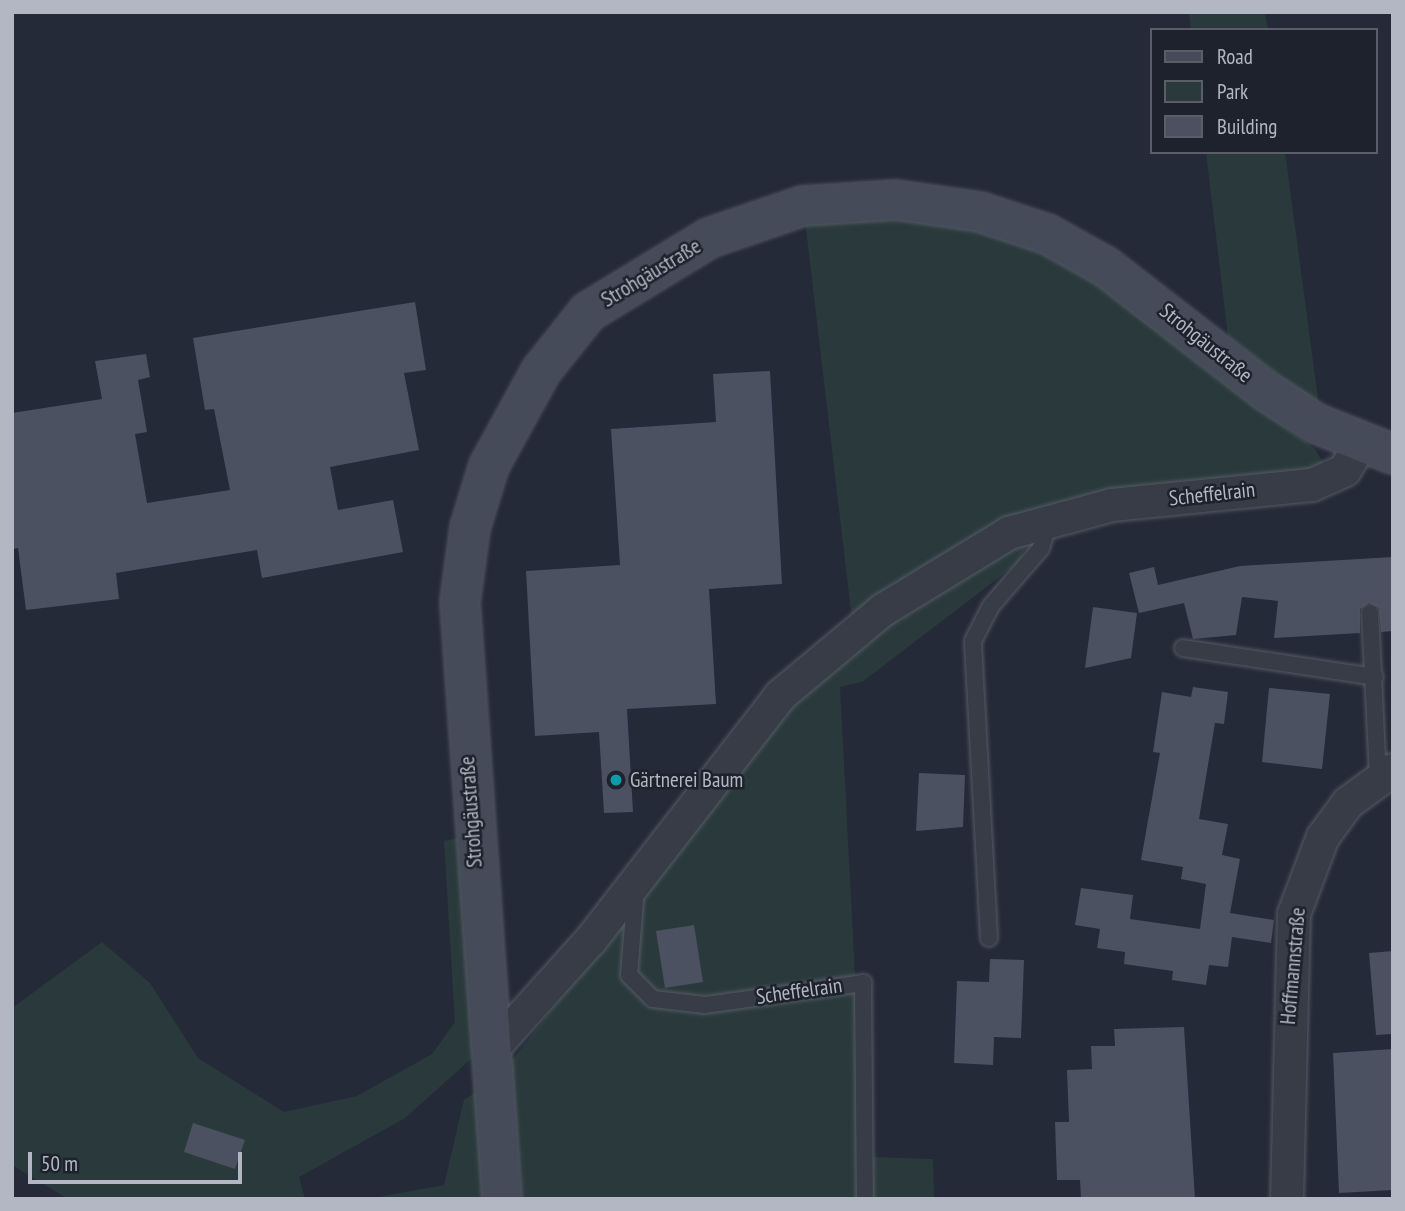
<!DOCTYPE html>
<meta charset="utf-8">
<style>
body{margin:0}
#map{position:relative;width:1405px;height:1211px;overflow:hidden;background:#242a37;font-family:"PT Sans Narrow",sans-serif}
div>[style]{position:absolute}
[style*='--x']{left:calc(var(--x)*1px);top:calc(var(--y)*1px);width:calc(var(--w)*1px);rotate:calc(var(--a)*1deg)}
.green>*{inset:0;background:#2a3a3c}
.building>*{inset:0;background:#4b5160}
.roads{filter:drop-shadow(0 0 2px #555a65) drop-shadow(0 0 2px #555a65)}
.service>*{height:16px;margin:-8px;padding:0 8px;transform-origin:8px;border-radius:8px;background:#373c47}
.minor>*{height:32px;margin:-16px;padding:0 16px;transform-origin:16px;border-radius:16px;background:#373c47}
.secondary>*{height:38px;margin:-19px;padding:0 19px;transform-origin:19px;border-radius:19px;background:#464b5a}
.dots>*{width:19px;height:19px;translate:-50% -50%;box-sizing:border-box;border:4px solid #1d222c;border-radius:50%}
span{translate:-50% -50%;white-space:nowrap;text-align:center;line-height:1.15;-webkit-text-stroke:5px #1d222c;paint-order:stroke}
.street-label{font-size:21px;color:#b2b7c3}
.poi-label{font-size:21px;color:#b2b7c3}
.left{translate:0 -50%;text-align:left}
.frame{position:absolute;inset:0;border:14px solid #b2b7c3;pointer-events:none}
.legend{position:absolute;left:1150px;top:28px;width:228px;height:126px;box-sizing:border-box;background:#1d222c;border:2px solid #595e68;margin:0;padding:9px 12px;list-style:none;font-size:21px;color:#b2b7c3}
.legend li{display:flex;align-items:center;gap:14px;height:35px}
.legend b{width:35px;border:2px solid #595e68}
.scale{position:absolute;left:28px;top:1152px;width:214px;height:32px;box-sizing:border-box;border:4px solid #b2b7c3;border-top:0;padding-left:9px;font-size:21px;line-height:24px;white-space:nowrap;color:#b2b7c3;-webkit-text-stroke:5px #1d222c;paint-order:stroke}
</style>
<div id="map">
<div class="green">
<i style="clip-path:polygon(1189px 12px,1265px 12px,1268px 30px,1191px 30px)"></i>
<i style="clip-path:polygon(1206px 152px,1285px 152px,1319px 406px,1228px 337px)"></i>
<i style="clip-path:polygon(925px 216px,1063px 255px,1135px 301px,1202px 366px,1315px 449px,1323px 463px,1311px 475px,1086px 502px,852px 620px,805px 220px)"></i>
<i style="clip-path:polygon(1030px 538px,1018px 563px,862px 682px,840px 687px,855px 975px,863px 983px,873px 1157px,933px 1159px,934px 1199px,522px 1199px,511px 1062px,790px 703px,938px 577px)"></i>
<i style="clip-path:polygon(461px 837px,480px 1051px,405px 1118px,299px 1177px,305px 1199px,68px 1199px,12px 1165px,12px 1008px,102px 942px,150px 983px,198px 1058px,284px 1112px,357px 1096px,432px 1054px,455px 1022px,444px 841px)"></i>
<i style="clip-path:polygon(483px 1087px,493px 1199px,368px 1199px,444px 1185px,464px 1100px)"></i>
</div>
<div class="building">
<i style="clip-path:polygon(415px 302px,426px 370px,404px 373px,419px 450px,330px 467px,338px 510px,393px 500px,403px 552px,262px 578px,257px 550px,116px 573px,119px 599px,26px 610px,18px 548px,12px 549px,12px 413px,102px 399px,95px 361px,146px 354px,150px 377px,138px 380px,147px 432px,135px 434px,147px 503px,230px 490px,214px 409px,205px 410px,193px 338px)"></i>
<i style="clip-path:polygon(770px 371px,782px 584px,709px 589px,716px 704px,627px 709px,633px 812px,604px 813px,599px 732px,535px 736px,526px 571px,620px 565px,611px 429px,716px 422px,713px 374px)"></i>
<i style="clip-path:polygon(1393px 557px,1393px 631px,1381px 632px,1379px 608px,1369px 603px,1360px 609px,1360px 633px,1274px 638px,1278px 601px,1242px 597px,1236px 635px,1193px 639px,1184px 603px,1139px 613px,1129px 573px,1154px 567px,1158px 585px,1240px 566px)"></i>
<i style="clip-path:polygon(1093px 607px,1137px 613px,1131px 658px,1085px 668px)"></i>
<i style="clip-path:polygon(1193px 687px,1228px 692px,1224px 724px,1215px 723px,1199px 819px,1228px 824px,1222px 855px,1240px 859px,1230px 913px,1274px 920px,1271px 943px,1232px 937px,1228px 967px,1209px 965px,1206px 985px,1172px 980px,1173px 971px,1124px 964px,1125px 952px,1097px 948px,1100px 929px,1075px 925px,1081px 888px,1133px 895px,1130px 919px,1200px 929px,1206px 884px,1181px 879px,1183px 867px,1141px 860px,1160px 753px,1153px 752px,1162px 692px,1191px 697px)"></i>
<i style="clip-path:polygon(1269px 688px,1330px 694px,1322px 769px,1262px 762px)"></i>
<i style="clip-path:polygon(919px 773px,965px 775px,963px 827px,916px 831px)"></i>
<i style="clip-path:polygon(694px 925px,703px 982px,665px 988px,656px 931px)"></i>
<i style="clip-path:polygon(1393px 951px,1393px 1034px,1376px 1035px,1369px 953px)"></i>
<i style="clip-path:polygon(990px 959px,1024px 960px,1021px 1038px,994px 1037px,993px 1065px,954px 1063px,957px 981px,989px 982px)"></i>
<i style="clip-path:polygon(1184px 1027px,1195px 1199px,1081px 1199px,1080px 1180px,1057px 1180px,1055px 1122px,1069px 1122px,1067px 1070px,1092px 1069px,1091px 1046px,1115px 1046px,1114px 1029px)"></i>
<i style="clip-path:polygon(1393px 1049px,1393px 1190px,1339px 1193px,1333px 1053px)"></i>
<i style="clip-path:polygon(193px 1123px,245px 1140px,235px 1169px,184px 1152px)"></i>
</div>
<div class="roads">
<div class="service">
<i style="--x:1370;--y:613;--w:165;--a:87.2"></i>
<i style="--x:1183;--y:648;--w:194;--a:8.6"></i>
<i style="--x:636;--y:887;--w:88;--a:94.5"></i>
<i style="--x:629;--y:975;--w:34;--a:45"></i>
<i style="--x:653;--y:999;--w:52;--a:6.6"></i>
<i style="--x:705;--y:1005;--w:160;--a:-7.9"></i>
<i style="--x:863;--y:983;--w:216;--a:89.5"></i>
<i style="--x:989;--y:938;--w:297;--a:-93.1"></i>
<i style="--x:973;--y:641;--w:39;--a:-63"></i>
<i style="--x:991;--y:606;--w:77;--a:-49.2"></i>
<i style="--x:1041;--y:548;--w:28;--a:-73"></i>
</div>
<div class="minor">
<i style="--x:490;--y:1052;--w:151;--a:-48"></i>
<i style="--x:591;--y:940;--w:309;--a:-52.2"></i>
<i style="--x:780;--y:696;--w:134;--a:-39.9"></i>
<i style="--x:883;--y:610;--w:148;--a:-31.4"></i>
<i style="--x:1009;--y:533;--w:107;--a:-15.2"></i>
<i style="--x:1112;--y:505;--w:201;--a:-5.7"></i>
<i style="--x:1312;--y:485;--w:36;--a:-24"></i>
<i style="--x:1345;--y:470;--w:29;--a:-59"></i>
<i style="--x:1287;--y:1199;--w:285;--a:-88.6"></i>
<i style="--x:1294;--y:914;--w:82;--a:-69.4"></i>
<i style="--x:1323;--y:837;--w:42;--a:-53.7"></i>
<i style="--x:1348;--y:803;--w:56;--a:-36.3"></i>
</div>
<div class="secondary">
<i style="--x:502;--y:1199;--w:598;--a:-94.02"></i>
<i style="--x:460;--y:602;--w:75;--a:-82.3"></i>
<i style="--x:470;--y:528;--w:65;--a:-73"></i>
<i style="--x:489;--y:466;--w:108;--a:-61.3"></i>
<i style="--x:541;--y:371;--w:75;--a:-51.5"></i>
<i style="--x:588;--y:312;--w:142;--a:-31.4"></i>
<i style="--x:709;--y:238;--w:99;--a:-18.8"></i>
<i style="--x:803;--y:206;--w:93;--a:-3.7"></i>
<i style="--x:896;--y:200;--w:85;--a:8.1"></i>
<i style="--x:980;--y:212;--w:71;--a:18.2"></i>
<i style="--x:1047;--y:234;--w:68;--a:29.2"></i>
<i style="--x:1106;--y:267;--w:202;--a:37.8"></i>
<i style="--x:1266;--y:391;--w:59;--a:33.1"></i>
<i style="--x:1315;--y:423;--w:84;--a:21.7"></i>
</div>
</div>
<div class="dots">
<i style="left:616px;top:780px;background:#0f9aa8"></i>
</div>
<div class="street-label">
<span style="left:651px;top:273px;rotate:-31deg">Strohgäustraße</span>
<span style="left:1206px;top:343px;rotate:39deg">Strohgäustraße</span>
<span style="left:1212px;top:494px;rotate:-6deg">Scheffelrain</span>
<span style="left:471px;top:812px;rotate:-94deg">Strohgäustraße</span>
<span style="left:1293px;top:966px;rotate:-85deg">Hoffmannstraße</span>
<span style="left:799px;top:991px;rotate:-8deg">Scheffelrain</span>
</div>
<div class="poi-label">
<span class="left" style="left:630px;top:780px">Gärtnerei Baum</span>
</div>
<div class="frame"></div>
<ul class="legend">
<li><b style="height:9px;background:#464b5a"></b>Road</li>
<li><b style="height:19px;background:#2a3a3c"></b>Park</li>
<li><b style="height:19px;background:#4b5160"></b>Building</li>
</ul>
<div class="scale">50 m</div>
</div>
